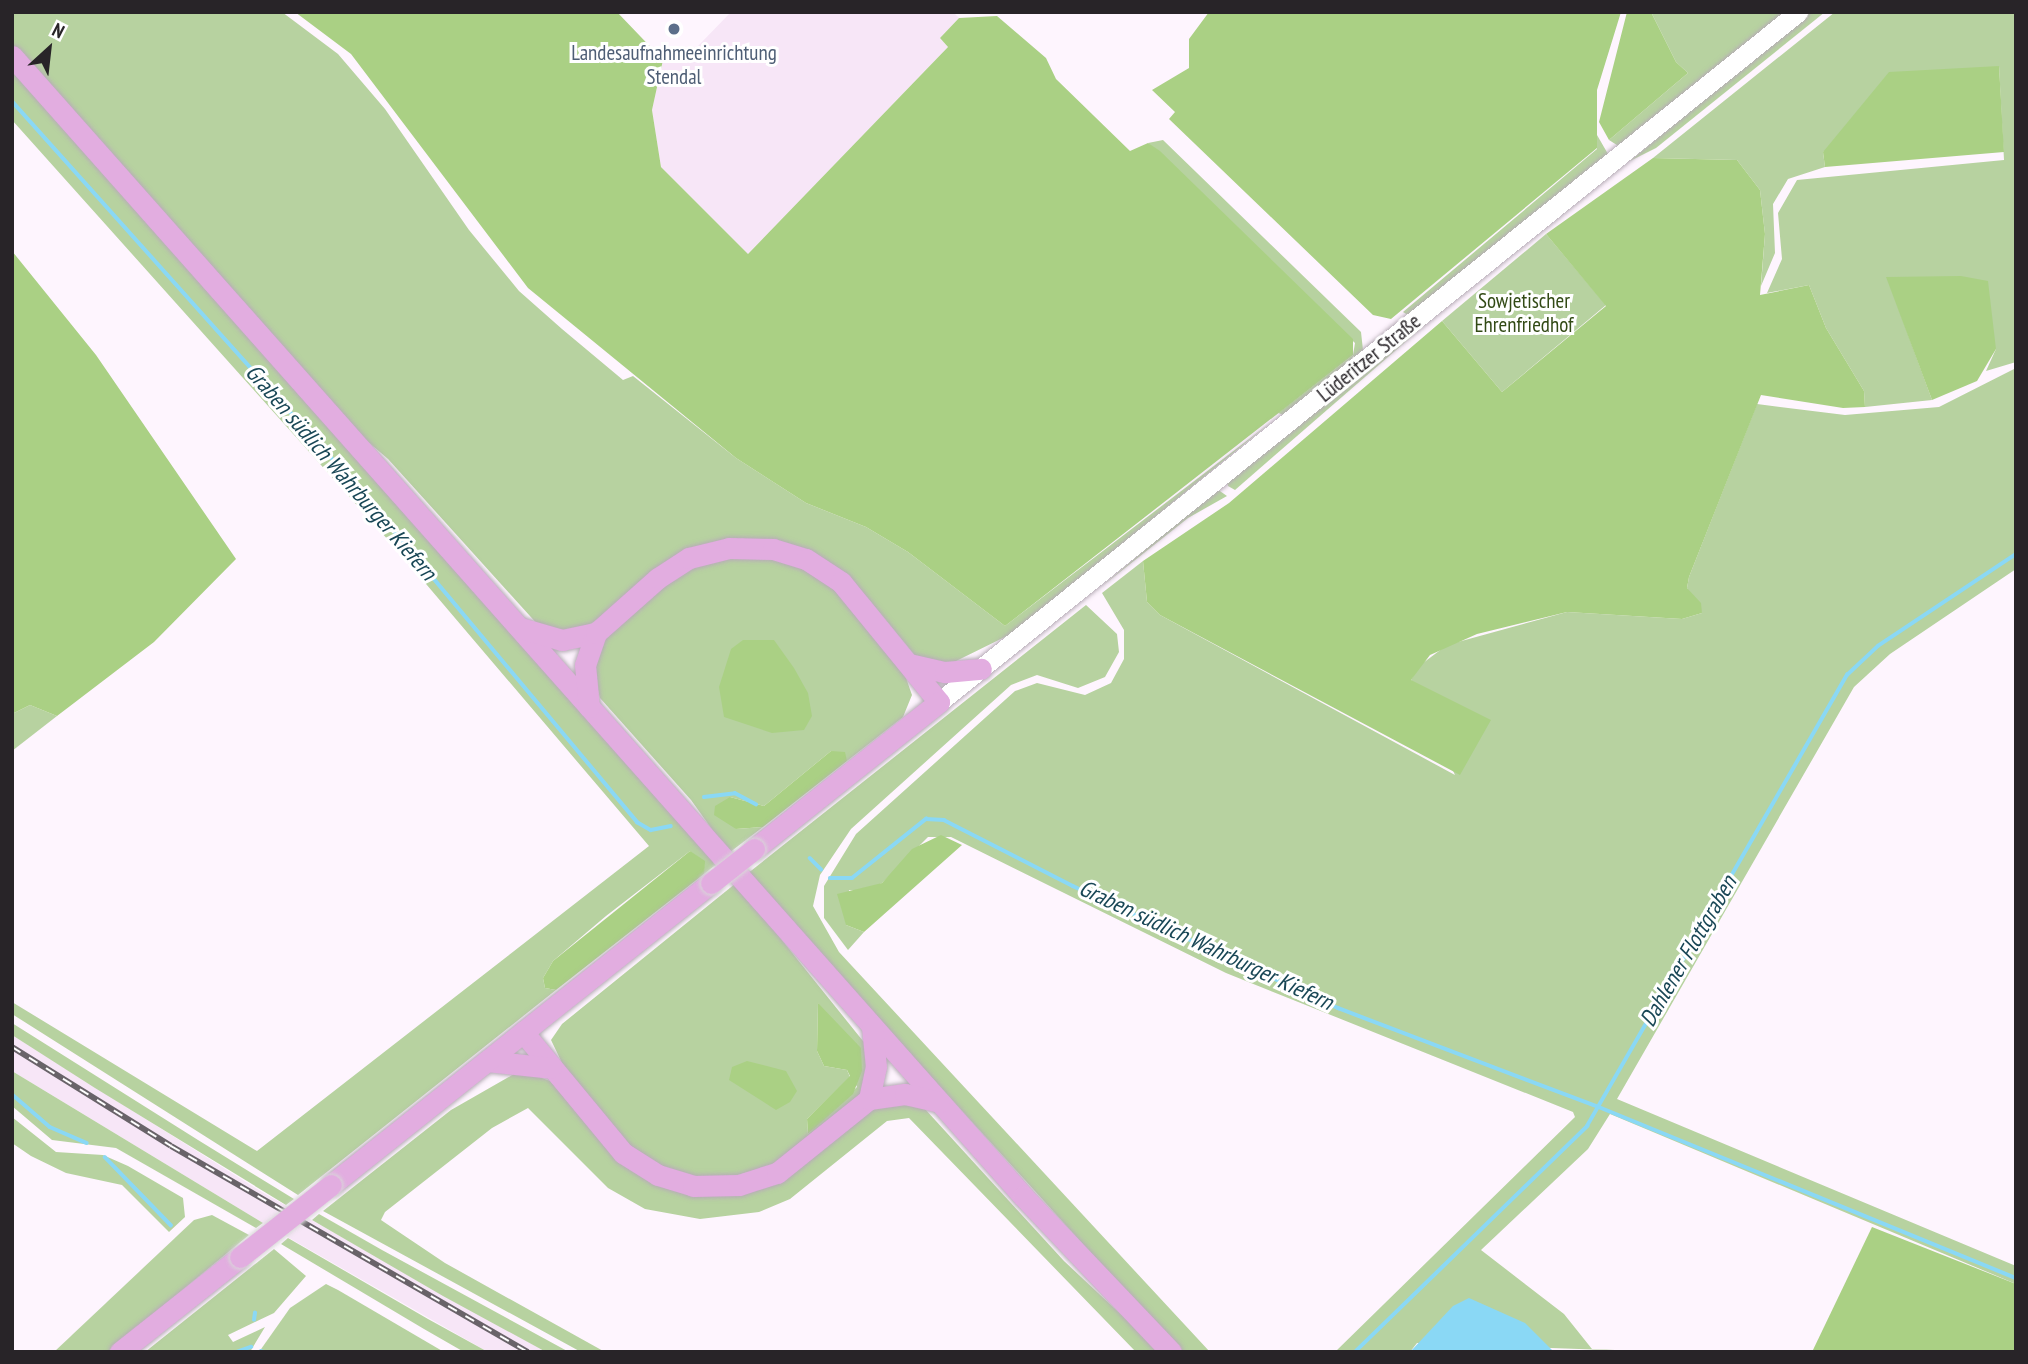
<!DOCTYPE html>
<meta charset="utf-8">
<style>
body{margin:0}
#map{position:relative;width:2028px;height:1364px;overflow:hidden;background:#fef5fe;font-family:"PT Sans Narrow",sans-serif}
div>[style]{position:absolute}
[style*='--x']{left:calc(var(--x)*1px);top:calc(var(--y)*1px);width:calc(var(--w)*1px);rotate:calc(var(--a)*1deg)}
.built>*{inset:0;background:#f7e6f7}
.green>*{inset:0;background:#b7d2a0}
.forest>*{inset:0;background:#aad084}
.water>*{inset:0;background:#8ad8f5}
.stream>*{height:3.5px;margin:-1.75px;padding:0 1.75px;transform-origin:1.75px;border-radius:1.75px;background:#8ad8f5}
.roads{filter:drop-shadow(0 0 2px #b7adb7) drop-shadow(0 0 2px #b7adb7)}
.secondary>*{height:19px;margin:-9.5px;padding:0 9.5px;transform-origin:9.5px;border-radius:9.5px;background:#fff}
.primary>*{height:21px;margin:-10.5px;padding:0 10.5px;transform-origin:10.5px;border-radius:10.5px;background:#e2ade0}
.rail>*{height:6px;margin-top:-3px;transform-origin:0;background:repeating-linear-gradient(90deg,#fff 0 10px,#696369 0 20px);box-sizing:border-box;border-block:2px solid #696369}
.bridges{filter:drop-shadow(0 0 2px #d8d8d8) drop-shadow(0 0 2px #d8d8d8)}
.primary-bridge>*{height:21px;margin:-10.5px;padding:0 10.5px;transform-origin:10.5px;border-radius:10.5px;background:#e2ade0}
.dots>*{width:19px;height:19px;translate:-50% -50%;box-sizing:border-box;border:4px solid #fff;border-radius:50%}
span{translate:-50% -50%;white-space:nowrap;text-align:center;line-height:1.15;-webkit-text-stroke:6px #fff;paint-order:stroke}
.service-label{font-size:21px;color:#4e5e75}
.park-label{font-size:21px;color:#324a15}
.street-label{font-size:21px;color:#282428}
.water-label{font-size:23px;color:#194756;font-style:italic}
.frame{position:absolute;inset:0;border:14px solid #282428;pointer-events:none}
.north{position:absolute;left:14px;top:14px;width:70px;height:70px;-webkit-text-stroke:5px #fff;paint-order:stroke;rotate:27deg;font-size:19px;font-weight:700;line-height:28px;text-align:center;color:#282428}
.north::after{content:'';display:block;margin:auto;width:24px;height:32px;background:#282428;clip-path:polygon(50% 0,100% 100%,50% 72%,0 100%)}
</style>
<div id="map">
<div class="built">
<i style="clip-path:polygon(731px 12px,953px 12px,959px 18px,940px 38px,948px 47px,748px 254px,661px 167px,652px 110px,663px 60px,698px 46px)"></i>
<i style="clip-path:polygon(12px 1035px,262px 1192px,546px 1352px,488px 1352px,263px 1223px,12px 1071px)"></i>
</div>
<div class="green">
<i style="clip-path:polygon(12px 12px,282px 12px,338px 54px,385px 109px,469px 230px,519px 291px,562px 329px,623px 380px,633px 376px,736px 458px,806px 503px,866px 527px,908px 552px,1005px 626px,1270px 423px,1013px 633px,950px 664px,917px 658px,867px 597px,743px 538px,574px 633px,539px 626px,388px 459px,352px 428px,12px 45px)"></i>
<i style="clip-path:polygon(1651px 12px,1785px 12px,1620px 147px,1609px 140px,1688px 73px,1676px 62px)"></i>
<i style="clip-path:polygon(1810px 12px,1825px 12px,1656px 148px,1630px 161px)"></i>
<i style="clip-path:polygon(1835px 12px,2016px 12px,2016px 362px,1986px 371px,1996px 349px,1887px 277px,1932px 400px,1865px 407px,1864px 391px,1826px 328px,1809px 285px,1767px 293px,1782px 259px,1778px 213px,1797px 180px,2004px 160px,1999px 66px,1823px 152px,1825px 167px,1788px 179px,1773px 204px,1775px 253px,1761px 286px,1765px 234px,1760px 190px,1737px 160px,1653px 158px)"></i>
<i style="clip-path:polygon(12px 67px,718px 863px,704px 874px,690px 851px,606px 916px,553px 961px,543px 978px,545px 988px,556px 990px,298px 1195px,12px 1014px,12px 1002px,257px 1151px,649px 846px,398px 551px,12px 120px)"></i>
<i style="clip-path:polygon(1597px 135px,1608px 154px,1411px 317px,1403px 312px,1597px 149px)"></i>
<i style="clip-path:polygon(1163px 140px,1361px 332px,1363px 350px,1284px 415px,1278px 413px,1353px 355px,1355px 343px,1148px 143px)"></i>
<i style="clip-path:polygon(1546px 234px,1606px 305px,1502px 392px,1442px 321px)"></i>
<i style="clip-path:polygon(1457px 297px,1235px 490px,1228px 486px,1227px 481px)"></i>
<i style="clip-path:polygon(2016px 368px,2016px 569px,1890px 654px,1854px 687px,1617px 1099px,2016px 1266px,2016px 1284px,1610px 1114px,1588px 1149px,1481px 1250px,1564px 1314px,1592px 1349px,1661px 1352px,1417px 1343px,1410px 1352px,1335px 1352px,1575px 1117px,1573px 1112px,1226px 973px,951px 837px,928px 837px,882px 883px,863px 892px,849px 890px,846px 925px,864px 932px,848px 950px,824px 918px,824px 886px,856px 834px,1015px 691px,1037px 683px,1085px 695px,1111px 683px,1124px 659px,1124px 630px,1102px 593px,1143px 561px,1147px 602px,1160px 615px,1455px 775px,1411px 680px,1419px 666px,1447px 645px,1567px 612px,1682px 619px,1702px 613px,1687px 588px,1689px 577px,1757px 404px,1845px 415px,1939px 407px)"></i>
<i style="clip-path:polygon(1217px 489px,1227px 496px,1188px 518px,1101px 587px)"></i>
<i style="clip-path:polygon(744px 554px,792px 562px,833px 586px,905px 675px,912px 695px,903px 717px,847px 761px,831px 751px,764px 806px,730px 797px,736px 829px,763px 827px,729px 853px,691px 800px,600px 698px,592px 664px,607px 635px,654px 591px,695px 565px)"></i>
<i style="clip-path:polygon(1086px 605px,1117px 634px,1119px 652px,1105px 677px,1078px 688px,1037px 675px,1011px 685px,851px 829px,820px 875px,813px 906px,839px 952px,1210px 1352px,1181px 1352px,747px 874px)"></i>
<i style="clip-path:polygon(30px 705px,57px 716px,12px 751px,12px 714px)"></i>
<i style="clip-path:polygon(evenodd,736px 883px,867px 1046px,865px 1088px,857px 1097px,774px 1165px,719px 1180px,676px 1174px,636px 1153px,564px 1067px,551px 1040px,562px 1024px,736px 883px,818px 1003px,857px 1087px,808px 1134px,807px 1119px,850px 1077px,847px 1070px,824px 1066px,817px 1051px,818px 1003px)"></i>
<i style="clip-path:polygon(12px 1023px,198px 1140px,294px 1199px,286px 1205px,95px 1088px,12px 1035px)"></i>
<i style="clip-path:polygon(521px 1070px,550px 1081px,634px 1172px,694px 1195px,742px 1195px,788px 1178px,878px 1105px,894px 1100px,925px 1109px,1064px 1261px,1161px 1352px,1136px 1352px,909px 1118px,887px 1121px,790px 1199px,759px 1212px,700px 1219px,645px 1209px,608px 1188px,528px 1108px,492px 1128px,385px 1212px,381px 1220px,445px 1263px,605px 1352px,581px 1352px,323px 1211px,451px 1110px)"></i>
<i style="clip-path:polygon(12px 1071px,263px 1223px,256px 1228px,116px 1148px,52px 1140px,12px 1106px)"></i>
<i style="clip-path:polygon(12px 1117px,56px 1152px,103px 1155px,128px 1166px,183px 1198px,185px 1217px,169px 1232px,122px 1185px,66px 1173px,31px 1156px,12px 1143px)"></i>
<i style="clip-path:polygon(319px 1214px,382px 1250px,569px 1352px,546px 1352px,443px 1296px,312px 1220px)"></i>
<i style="clip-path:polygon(212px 1215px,249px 1235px,107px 1352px,54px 1352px,194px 1220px)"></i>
<i style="clip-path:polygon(288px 1238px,428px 1319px,488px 1352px,464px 1352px,424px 1329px,281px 1244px)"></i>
<i style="clip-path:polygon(274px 1249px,306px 1276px,274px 1313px,228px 1335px,233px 1342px,265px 1327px,250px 1352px,145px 1352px)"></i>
<i style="clip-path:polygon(326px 1284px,338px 1290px,444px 1352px,259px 1352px,290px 1308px)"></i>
</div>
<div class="forest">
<i style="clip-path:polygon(295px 12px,617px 12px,663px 60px,652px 110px,661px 167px,748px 254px,948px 47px,940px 38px,959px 18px,997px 16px,1046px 58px,1056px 79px,1130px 151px,1148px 143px,1160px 151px,1353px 339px,1353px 355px,1005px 626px,908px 552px,866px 527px,806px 503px,736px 458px,528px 288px,351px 54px)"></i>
<i style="clip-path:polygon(1209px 12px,1621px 12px,1597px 90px,1597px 148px,1391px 319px,1373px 315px,1169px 119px,1175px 112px,1152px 90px,1189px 68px,1189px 39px)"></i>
<i style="clip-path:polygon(1627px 12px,1651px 12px,1676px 62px,1688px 73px,1609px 140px,1599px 122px)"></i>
<i style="clip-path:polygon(1999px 66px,2004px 152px,1825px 167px,1823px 152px,1889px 72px)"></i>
<i style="clip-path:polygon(1653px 158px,1737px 160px,1760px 190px,1765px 234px,1760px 295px,1809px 285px,1826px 328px,1864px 391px,1865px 407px,1843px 408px,1761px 395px,1689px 577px,1687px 588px,1701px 603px,1702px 613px,1682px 619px,1567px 612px,1477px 634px,1430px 655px,1411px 680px,1491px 720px,1460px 775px,1160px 615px,1147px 602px,1143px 561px,1229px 503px,1442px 321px,1502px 392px,1606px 306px,1546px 234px)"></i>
<i style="clip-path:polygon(12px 251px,96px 355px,236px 559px,154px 642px,57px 716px,30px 705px,12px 714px)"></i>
<i style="clip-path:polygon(1961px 276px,1988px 281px,1996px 349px,1977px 381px,1932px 400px,1886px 277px)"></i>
<i style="clip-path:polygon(743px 640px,774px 640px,794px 668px,808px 693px,812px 716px,804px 730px,772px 733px,724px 717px,719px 687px,731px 649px)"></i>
<i style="clip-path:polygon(831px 751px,845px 752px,847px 761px,763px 827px,736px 829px,714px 815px,715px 806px,730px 797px,764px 806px)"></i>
<i style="clip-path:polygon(941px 835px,962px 845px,864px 932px,846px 925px,837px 894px,882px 883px,912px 849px)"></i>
<i style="clip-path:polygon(690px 851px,705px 861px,704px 874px,556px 990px,545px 988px,543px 978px,553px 961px)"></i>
<i style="clip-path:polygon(818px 1003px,861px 1048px,862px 1071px,853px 1094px,808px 1134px,807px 1119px,850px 1076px,847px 1070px,824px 1066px,817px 1051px)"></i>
<i style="clip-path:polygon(747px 1061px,786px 1071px,797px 1091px,790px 1102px,776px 1110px,729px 1080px,732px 1067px)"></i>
<i style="clip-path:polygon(1872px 1227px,2016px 1284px,2016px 1352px,1812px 1352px)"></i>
</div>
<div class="water">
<i style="clip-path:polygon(1469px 1298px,1525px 1323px,1554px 1352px,1410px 1352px,1453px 1306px)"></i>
</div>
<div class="stream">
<i style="--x:12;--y:101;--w:513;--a:48.16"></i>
<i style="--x:354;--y:483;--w:442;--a:50.1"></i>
<i style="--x:637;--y:822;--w:16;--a:30"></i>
<i style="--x:651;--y:830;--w:20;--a:-11"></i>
<i style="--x:704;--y:797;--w:31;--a:-7"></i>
<i style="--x:735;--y:793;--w:24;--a:28"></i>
<i style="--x:810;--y:858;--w:16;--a:45"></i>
<i style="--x:830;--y:878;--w:22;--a:0"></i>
<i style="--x:852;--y:878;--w:95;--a:-38.6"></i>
<i style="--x:926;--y:819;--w:18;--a:3"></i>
<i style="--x:944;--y:820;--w:145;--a:27.1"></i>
<i style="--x:1073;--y:886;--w:292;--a:24.7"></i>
<i style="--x:1338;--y:1008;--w:279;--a:20.8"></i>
<i style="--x:1599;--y:1107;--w:451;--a:22.3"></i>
<i style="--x:12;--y:1094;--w:50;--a:41"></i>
<i style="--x:50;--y:1127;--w:40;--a:23.4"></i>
<i style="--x:105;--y:1157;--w:95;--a:45.9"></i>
<i style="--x:254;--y:1320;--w:7;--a:-82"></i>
<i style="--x:261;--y:1351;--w:3;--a:18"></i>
<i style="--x:237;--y:1352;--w:15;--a:-20"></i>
<i style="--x:1355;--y:1352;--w:324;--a:-44.2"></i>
<i style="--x:1587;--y:1126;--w:521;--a:-60.04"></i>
<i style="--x:1847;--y:675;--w:42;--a:-43.1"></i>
<i style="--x:1878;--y:646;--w:166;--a:-33.7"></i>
</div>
<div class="roads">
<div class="secondary">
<i style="--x:939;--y:702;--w:1102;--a:-38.77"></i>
</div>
<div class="primary">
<i style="--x:12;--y:56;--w:1524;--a:48.43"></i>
<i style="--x:1023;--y:1196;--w:215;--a:46.5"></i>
<i style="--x:521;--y:628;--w:43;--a:16.3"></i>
<i style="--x:562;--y:640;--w:35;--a:-12"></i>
<i style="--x:909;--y:664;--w:37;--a:13"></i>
<i style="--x:945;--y:672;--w:36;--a:-5"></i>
<i style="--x:589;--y:707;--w:42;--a:-95.4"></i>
<i style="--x:585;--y:665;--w:34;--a:-71"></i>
<i style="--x:596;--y:633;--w:83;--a:-41.6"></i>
<i style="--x:658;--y:578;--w:37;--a:-33"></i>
<i style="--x:689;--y:558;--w:41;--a:-14"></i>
<i style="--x:729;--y:548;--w:44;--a:1.3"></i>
<i style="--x:773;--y:549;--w:34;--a:17"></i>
<i style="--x:806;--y:559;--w:42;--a:33.3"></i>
<i style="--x:841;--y:582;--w:155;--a:50.8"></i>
<i style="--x:939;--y:702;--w:236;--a:141.5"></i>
<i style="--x:523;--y:1032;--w:157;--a:50.4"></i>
<i style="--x:623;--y:1153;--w:41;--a:32.2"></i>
<i style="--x:658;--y:1175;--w:37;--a:17"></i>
<i style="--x:693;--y:1186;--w:46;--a:-1.2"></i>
<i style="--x:739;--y:1185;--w:40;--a:-18"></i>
<i style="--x:777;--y:1173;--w:118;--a:-38.8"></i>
<i style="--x:869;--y:1099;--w:36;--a:-8"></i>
<i style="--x:905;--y:1094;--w:35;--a:13"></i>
<i style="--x:487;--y:1061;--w:64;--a:6.2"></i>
<i style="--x:869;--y:1099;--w:33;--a:-78"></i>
<i style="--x:876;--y:1067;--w:40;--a:-95.7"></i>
<i style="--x:331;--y:1185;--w:485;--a:-38.5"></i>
<i style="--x:120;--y:1352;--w:153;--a:-38.4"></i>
</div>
</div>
<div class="rail">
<i style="--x:12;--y:1047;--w:187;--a:31.9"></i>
<i style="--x:171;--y:1146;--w:412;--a:30"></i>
</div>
<div class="bridges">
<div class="primary-bridge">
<i style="--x:711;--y:883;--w:55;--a:-38.3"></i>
<i style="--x:240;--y:1257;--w:116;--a:-38.4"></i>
</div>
</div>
<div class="dots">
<i style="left:674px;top:29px;background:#5c6f8a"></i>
</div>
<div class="service-label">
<span style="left:674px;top:65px">Landesaufnahmeeinrichtung<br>Stendal</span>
</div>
<div class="park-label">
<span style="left:1524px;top:313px">Sowjetischer<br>Ehrenfriedhof</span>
</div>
<div class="street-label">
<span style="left:1369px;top:358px;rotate:-39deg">Lüderitzer Straße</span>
</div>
<div class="water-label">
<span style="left:341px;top:472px;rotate:49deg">Graben südlich Wahrburger Kiefern</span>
<span style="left:1206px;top:945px;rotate:25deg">Graben südlich Wahrburger Kiefern</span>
<span style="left:1688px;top:951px;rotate:-60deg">Dahlener Flottgraben</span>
</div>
<div class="frame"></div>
<div class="north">N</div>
</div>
